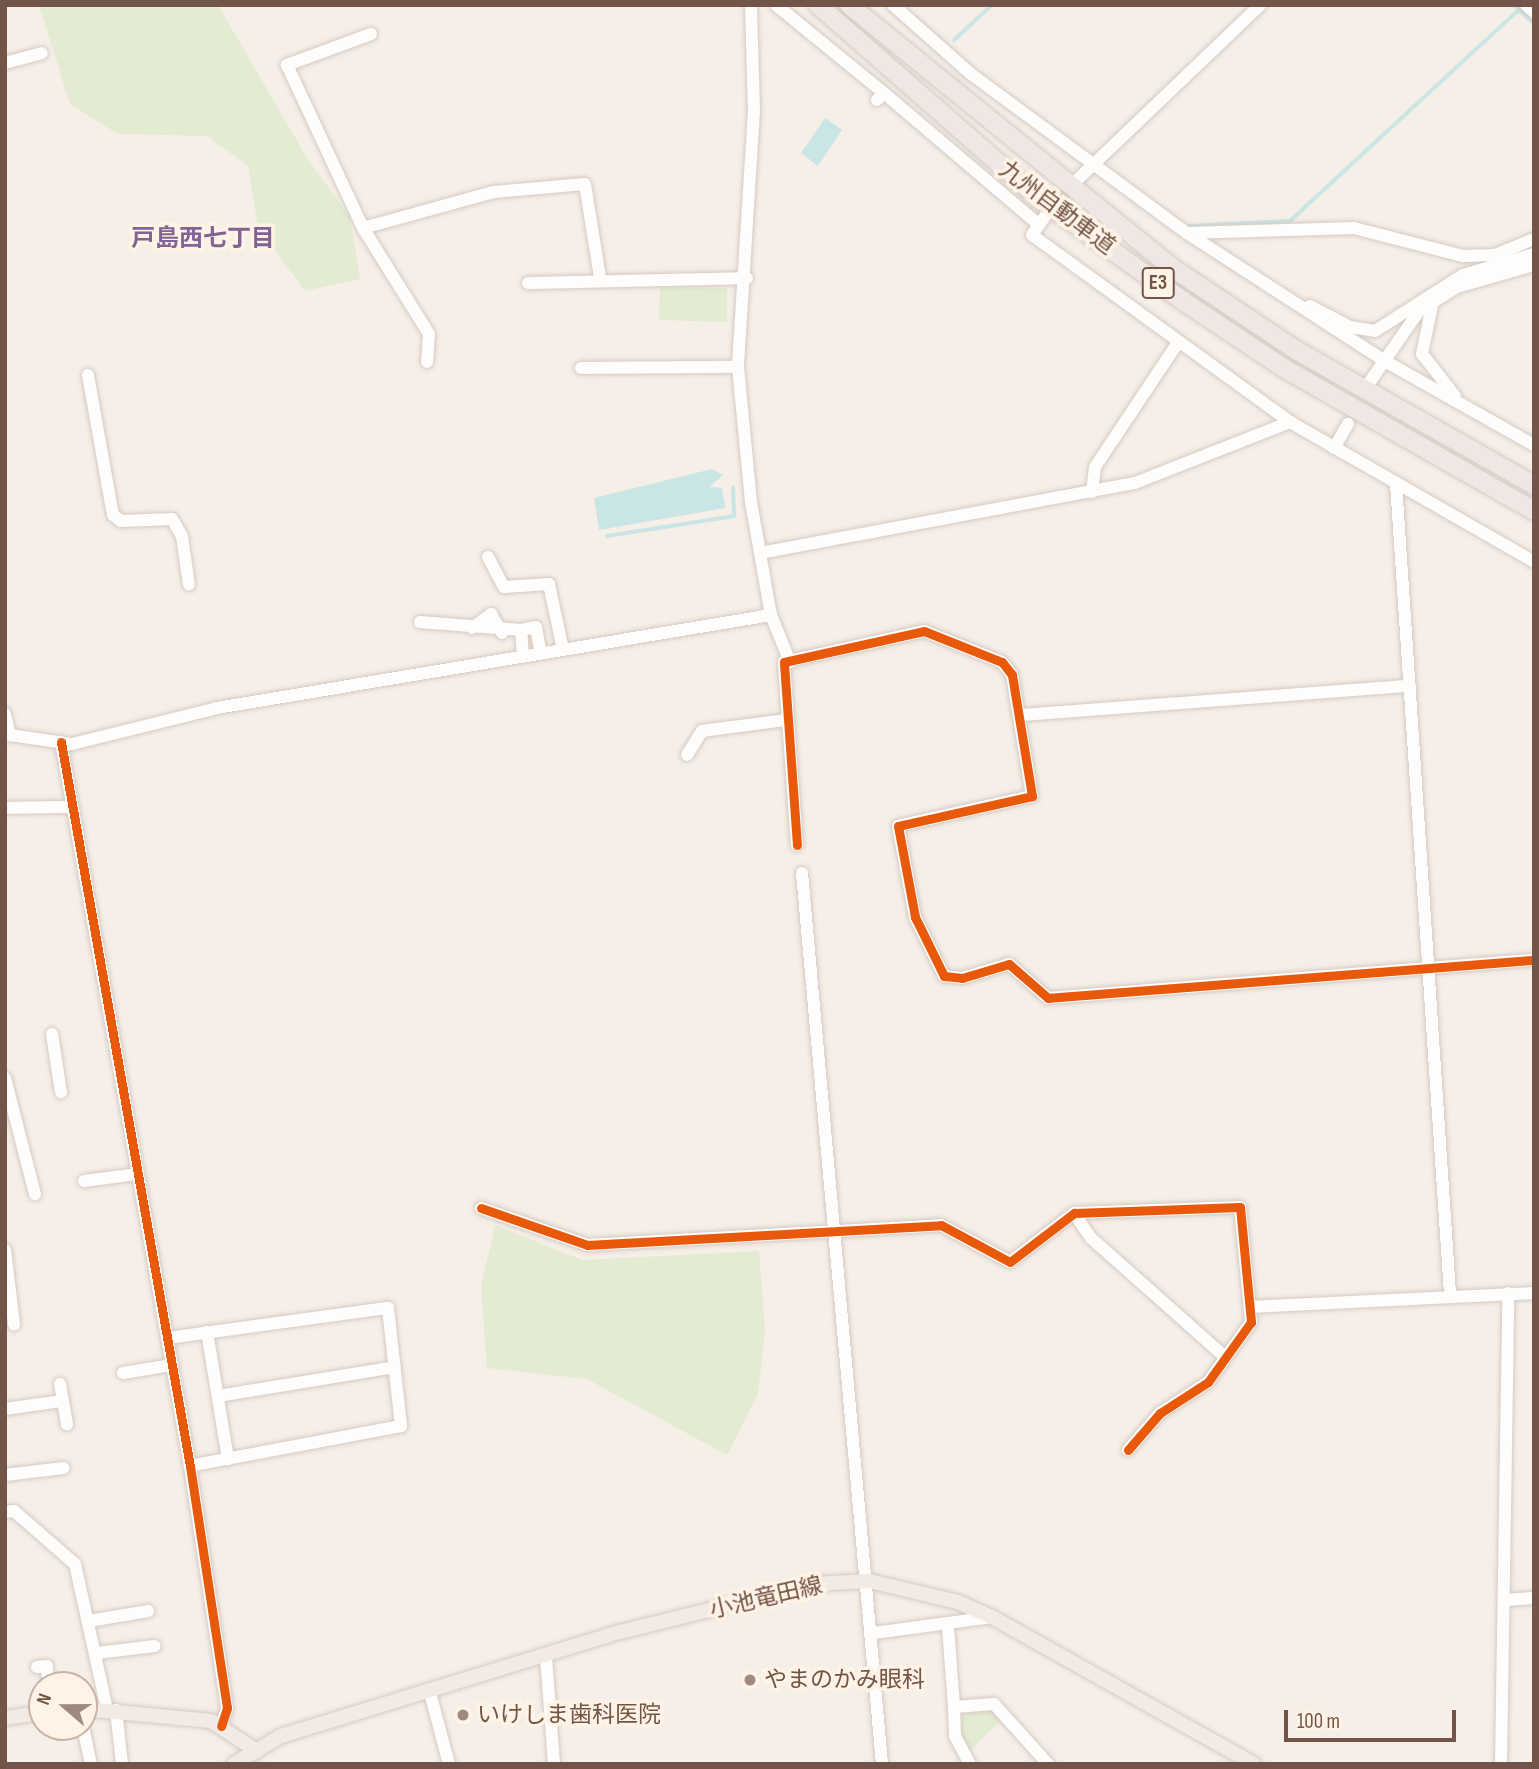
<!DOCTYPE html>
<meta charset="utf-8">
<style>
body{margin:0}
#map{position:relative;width:1539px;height:1769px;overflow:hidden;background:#f6efe7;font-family:"Sofia Sans Condensed","Noto Sans JP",sans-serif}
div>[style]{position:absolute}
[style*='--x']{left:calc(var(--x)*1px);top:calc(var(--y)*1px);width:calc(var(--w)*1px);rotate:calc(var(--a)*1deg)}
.green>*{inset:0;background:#e3ebd2}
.water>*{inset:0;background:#c9e5e5}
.stream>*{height:3.5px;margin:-1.75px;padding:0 1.75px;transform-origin:1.75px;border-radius:1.75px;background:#c9e5e5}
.minor-tunnel>*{height:12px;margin-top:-6px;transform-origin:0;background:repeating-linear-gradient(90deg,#d5c8bf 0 12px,transparent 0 18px)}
.roads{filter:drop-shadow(0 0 2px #d4cac4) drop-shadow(0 0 2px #d4cac4)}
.minor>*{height:12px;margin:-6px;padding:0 6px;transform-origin:6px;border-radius:6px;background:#fefdfb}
.major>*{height:14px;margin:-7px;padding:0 7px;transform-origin:7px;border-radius:7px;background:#f1ebe4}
.highway>*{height:18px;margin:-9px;padding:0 9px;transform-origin:9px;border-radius:9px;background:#f0e6e3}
.cycleway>*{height:9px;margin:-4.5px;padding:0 4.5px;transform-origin:4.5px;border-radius:4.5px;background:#e8590c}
.dots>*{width:19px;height:19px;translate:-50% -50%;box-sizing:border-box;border:4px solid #fff3e6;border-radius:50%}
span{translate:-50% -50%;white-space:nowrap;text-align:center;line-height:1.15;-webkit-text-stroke:7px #fff3e6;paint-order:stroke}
.shield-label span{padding:2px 5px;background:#fff3e6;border:2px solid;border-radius:5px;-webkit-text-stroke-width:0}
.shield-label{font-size:21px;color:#725448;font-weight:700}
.street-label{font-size:23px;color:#725448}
.poi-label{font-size:23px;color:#725448}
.left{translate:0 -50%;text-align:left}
.neighbourhood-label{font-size:24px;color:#816495;font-weight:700}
.frame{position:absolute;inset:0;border:7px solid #725448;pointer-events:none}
.north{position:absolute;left:28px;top:1671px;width:70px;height:70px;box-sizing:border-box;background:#fff3e6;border:2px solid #c7b3a7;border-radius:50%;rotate:290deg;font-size:19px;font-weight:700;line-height:28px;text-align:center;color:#725448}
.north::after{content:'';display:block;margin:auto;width:24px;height:32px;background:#a08a80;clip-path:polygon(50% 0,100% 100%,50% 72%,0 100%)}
.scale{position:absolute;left:1284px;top:1710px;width:172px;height:32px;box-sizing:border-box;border:4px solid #725448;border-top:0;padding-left:9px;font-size:21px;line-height:24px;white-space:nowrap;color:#725448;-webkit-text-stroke:5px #fff3e6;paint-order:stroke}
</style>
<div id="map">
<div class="green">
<i style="clip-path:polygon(39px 5px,218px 5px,307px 158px,350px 217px,360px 279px,305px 291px,258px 228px,248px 166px,207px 136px,118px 134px,70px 104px)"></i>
<i style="clip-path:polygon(660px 287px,727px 288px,727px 322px,659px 320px)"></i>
<i style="clip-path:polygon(495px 1225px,582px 1260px,759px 1251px,765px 1330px,758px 1394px,727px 1455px,587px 1379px,487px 1368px,481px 1287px)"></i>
<i style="clip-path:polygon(989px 1708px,1001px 1720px,967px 1754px,960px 1743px,959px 1715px)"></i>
</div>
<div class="water">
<i style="clip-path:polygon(825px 118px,842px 130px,818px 166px,801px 153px)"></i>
<i style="clip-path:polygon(712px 469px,723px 475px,709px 487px,722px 488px,725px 508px,599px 530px,594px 498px)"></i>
</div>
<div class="stream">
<i style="--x:1514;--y:5;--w:27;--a:42"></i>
<i style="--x:954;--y:40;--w:52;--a:-42.6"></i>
<i style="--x:1190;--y:226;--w:100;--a:-2.9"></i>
<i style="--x:1290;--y:221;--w:314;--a:-42.7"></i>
<i style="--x:607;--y:536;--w:129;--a:-8.9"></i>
<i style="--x:734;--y:516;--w:28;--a:-92"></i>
</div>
<div class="minor-tunnel">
<i style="--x:1048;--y:213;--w:41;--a:-48.9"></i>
</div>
<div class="roads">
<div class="minor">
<i style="--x:751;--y:5;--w:106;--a:88.4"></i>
<i style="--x:754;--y:111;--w:256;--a:93.6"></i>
<i style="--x:738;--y:367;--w:136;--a:84.5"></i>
<i style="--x:751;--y:502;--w:115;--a:80"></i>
<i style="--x:771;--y:615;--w:51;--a:68"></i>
<i style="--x:776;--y:5;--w:139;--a:39.2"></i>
<i style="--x:884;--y:93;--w:10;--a:135"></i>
<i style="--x:893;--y:5;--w:104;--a:41.5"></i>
<i style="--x:971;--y:74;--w:268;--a:36.4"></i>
<i style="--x:1187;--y:233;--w:234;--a:32.9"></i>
<i style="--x:1383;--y:360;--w:173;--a:29.4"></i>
<i style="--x:1526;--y:5;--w:11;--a:41"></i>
<i style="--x:371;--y:34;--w:90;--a:159.7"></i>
<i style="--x:287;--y:65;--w:180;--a:65"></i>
<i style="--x:363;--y:228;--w:125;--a:58.1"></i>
<i style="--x:429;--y:334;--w:28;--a:94"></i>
<i style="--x:5;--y:63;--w:38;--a:-15"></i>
<i style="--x:884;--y:93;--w:202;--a:40.4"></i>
<i style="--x:1076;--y:181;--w:255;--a:-43.7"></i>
<i style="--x:1046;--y:215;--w:24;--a:125"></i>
<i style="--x:1032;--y:235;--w:319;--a:35.9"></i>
<i style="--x:1290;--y:422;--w:281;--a:29.8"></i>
<i style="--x:363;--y:228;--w:136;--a:-15.4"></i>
<i style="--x:494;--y:192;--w:91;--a:-5"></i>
<i style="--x:585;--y:184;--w:95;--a:80.9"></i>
<i style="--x:1187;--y:233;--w:167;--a:-1.7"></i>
<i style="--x:1354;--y:228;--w:113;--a:14.4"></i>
<i style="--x:1463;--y:256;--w:32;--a:-2"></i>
<i style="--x:1495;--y:255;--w:42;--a:-22.3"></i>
<i style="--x:528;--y:283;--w:219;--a:-1.3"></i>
<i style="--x:1432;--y:305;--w:50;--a:101.5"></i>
<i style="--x:1422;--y:354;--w:53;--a:51.8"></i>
<i style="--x:1310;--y:306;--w:45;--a:27.7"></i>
<i style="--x:1350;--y:327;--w:25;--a:9"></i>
<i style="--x:1375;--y:331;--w:104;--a:-32.5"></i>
<i style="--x:1463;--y:275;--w:74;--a:-16.5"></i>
<i style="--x:1425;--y:307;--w:38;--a:-32"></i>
<i style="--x:1457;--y:287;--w:80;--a:-15.9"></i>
<i style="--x:581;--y:368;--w:157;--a:-0.4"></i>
<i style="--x:88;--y:375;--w:142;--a:79.9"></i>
<i style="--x:113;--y:515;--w:10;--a:37"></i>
<i style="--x:121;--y:521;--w:51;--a:-2.2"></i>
<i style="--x:172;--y:519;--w:20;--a:60"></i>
<i style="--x:182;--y:536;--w:49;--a:81.9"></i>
<i style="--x:1369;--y:383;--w:100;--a:-55.2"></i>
<i style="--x:1334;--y:448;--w:28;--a:-60"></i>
<i style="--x:1396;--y:483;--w:813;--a:86.19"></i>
<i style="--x:1092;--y:492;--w:25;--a:-83"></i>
<i style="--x:1095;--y:467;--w:151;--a:-56.3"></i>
<i style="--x:760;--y:553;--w:381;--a:-10.6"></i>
<i style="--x:1135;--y:483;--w:167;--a:-21.5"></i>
<i style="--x:488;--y:557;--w:34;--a:62"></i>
<i style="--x:504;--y:587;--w:45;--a:-3.8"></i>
<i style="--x:549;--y:584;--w:67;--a:78"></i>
<i style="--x:420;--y:622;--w:101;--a:4.5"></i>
<i style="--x:472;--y:628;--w:24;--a:-36"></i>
<i style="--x:491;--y:614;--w:22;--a:60"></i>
<i style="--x:523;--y:657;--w:27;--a:-94"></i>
<i style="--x:521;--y:630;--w:15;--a:-11"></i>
<i style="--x:536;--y:627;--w:27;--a:80"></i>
<i style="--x:5;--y:714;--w:22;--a:77"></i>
<i style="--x:10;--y:735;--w:63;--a:8.3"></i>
<i style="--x:72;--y:744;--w:149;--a:-13.9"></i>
<i style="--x:217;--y:708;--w:562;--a:-9.53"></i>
<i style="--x:1021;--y:715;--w:390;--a:-4.3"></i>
<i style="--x:61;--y:742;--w:735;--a:79.9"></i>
<i style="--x:190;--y:1466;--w:245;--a:81.3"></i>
<i style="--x:227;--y:1708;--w:19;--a:108"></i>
<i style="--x:687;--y:755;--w:28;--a:-58"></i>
<i style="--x:702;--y:731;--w:85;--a:-7.5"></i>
<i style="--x:5;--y:808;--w:67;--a:-0.9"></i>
<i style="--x:797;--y:845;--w:183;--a:-94.1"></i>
<i style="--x:784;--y:662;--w:143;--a:-12.5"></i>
<i style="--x:924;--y:631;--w:84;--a:21.7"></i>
<i style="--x:1002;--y:662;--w:16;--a:52"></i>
<i style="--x:1012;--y:675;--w:123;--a:80.6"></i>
<i style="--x:1032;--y:796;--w:137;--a:167.4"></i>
<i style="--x:898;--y:826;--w:93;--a:79.4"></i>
<i style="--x:915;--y:917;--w:66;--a:63.8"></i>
<i style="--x:944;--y:976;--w:18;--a:6"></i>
<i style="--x:962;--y:978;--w:49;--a:-16.6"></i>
<i style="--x:1009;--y:964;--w:52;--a:41.1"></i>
<i style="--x:1048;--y:998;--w:487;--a:-4.5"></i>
<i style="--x:802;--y:873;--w:895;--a:84.87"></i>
<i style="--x:52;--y:1034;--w:59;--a:81.2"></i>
<i style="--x:5;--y:1078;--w:120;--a:75.5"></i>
<i style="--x:84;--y:1181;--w:53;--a:-7.5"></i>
<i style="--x:481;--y:1208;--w:112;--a:19.2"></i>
<i style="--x:587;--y:1245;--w:355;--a:-3.2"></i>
<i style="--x:941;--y:1225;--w:78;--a:28.2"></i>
<i style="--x:1010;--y:1262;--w:81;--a:-37.4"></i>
<i style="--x:1074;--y:1213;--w:166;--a:-2.1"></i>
<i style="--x:1240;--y:1207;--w:116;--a:84.5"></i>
<i style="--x:1251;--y:1322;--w:74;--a:125.6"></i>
<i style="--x:1208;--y:1382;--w:57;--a:147.1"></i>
<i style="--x:1160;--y:1413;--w:49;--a:130.9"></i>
<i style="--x:1074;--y:1213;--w:30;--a:56"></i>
<i style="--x:1091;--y:1238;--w:179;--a:41.6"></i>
<i style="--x:5;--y:1250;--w:75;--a:83.1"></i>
<i style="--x:1250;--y:1307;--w:284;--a:-2.8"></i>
<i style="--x:207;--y:1332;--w:129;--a:80.6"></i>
<i style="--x:168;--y:1338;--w:222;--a:-7.8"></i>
<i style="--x:388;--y:1308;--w:119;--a:83.7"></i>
<i style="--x:401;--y:1426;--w:215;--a:169.3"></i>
<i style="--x:123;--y:1373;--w:50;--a:-9.3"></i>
<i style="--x:60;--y:1384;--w:41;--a:80.1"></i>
<i style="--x:218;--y:1396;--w:179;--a:-9.3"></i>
<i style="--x:5;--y:1409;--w:58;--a:-8"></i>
<i style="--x:5;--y:1475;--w:59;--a:-6.8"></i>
<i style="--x:5;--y:1512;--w:9;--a:-6"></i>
<i style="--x:14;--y:1511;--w:81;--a:41"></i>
<i style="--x:75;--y:1564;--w:148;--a:77.6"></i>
<i style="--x:1504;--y:1600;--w:30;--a:-4"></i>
<i style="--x:89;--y:1621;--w:60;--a:-9.6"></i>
<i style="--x:948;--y:1627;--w:80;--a:85.7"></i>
<i style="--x:954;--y:1707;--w:40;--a:-4.3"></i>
<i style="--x:994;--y:1704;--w:81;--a:48"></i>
<i style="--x:874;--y:1633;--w:119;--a:-7.7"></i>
<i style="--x:97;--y:1653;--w:58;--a:-6.9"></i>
<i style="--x:546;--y:1657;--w:107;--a:85.7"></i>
<i style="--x:37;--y:1667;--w:10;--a:-6"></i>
<i style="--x:47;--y:1666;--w:19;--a:87"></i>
<i style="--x:429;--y:1689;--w:78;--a:75.1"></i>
<i style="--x:954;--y:1707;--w:29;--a:88"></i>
<i style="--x:955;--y:1736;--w:32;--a:62"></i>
<i style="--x:116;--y:1710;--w:54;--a:83.7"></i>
<i style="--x:83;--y:1727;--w:38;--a:78"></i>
<i style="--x:1501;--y:1764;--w:471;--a:-89.1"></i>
</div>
<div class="major">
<i style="--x:84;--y:1709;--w:128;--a:5.4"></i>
<i style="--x:211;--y:1721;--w:55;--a:33.1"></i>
<i style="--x:5;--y:1718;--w:37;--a:-8"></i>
<i style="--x:234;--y:1764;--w:55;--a:-30.8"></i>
<i style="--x:281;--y:1736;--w:355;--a:-17.1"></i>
<i style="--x:620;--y:1632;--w:200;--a:-13.9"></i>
<i style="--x:814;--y:1584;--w:55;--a:-3.1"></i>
<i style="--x:869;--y:1581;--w:91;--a:13.3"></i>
<i style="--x:958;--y:1602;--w:37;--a:24"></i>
<i style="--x:992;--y:1617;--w:300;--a:29.3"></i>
</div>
<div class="highway">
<i style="--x:818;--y:5;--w:298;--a:41.2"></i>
<i style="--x:1042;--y:201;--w:173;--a:35.3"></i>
<i style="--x:1183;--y:301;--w:125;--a:33.6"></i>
<i style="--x:1287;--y:370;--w:284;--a:29.7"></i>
<i style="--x:849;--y:5;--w:415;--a:39.1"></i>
<i style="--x:1171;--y:267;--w:150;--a:33.6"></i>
<i style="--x:1296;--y:350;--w:274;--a:29.6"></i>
</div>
</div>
<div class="cycleway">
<i style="--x:61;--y:742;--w:735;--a:79.9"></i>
<i style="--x:190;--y:1466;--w:245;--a:81.3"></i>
<i style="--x:227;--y:1708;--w:19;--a:108"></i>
<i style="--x:797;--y:845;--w:183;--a:-94.1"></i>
<i style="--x:784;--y:662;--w:143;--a:-12.5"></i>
<i style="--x:924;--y:631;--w:84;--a:21.7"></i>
<i style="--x:1002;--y:662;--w:16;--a:52"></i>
<i style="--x:1012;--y:675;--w:123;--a:80.6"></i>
<i style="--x:1032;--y:796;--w:137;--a:167.4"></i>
<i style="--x:898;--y:826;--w:93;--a:79.4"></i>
<i style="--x:915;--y:917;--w:66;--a:63.8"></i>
<i style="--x:944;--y:976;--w:18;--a:6"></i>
<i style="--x:962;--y:978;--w:49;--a:-16.6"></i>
<i style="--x:1009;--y:964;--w:52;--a:41.1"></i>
<i style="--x:1048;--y:998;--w:487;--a:-4.5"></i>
<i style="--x:481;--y:1208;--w:112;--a:19.2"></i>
<i style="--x:587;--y:1245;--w:355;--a:-3.2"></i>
<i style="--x:941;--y:1225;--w:78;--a:28.2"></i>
<i style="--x:1010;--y:1262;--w:81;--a:-37.4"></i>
<i style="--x:1074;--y:1213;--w:166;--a:-2.1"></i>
<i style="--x:1240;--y:1207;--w:116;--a:84.5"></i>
<i style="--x:1251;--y:1322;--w:74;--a:125.6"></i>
<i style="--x:1208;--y:1382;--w:57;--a:147.1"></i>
<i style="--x:1160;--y:1413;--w:49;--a:130.9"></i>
</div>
<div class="dots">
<i style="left:750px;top:1680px;background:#a08a80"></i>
<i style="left:463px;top:1715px;background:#a08a80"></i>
</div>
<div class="shield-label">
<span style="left:1158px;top:283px">E3</span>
</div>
<div class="street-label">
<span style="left:1057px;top:208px;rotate:37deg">九州自動車道</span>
<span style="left:766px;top:1598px;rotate:-13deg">小池竜田線</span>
</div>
<div class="poi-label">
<span class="left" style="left:764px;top:1680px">やまのかみ眼科</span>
<span class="left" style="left:477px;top:1715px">いけしま歯科医院</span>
</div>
<div class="neighbourhood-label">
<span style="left:203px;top:239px">戸島西七丁目</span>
</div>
<div class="frame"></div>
<div class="north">N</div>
<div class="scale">100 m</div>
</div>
